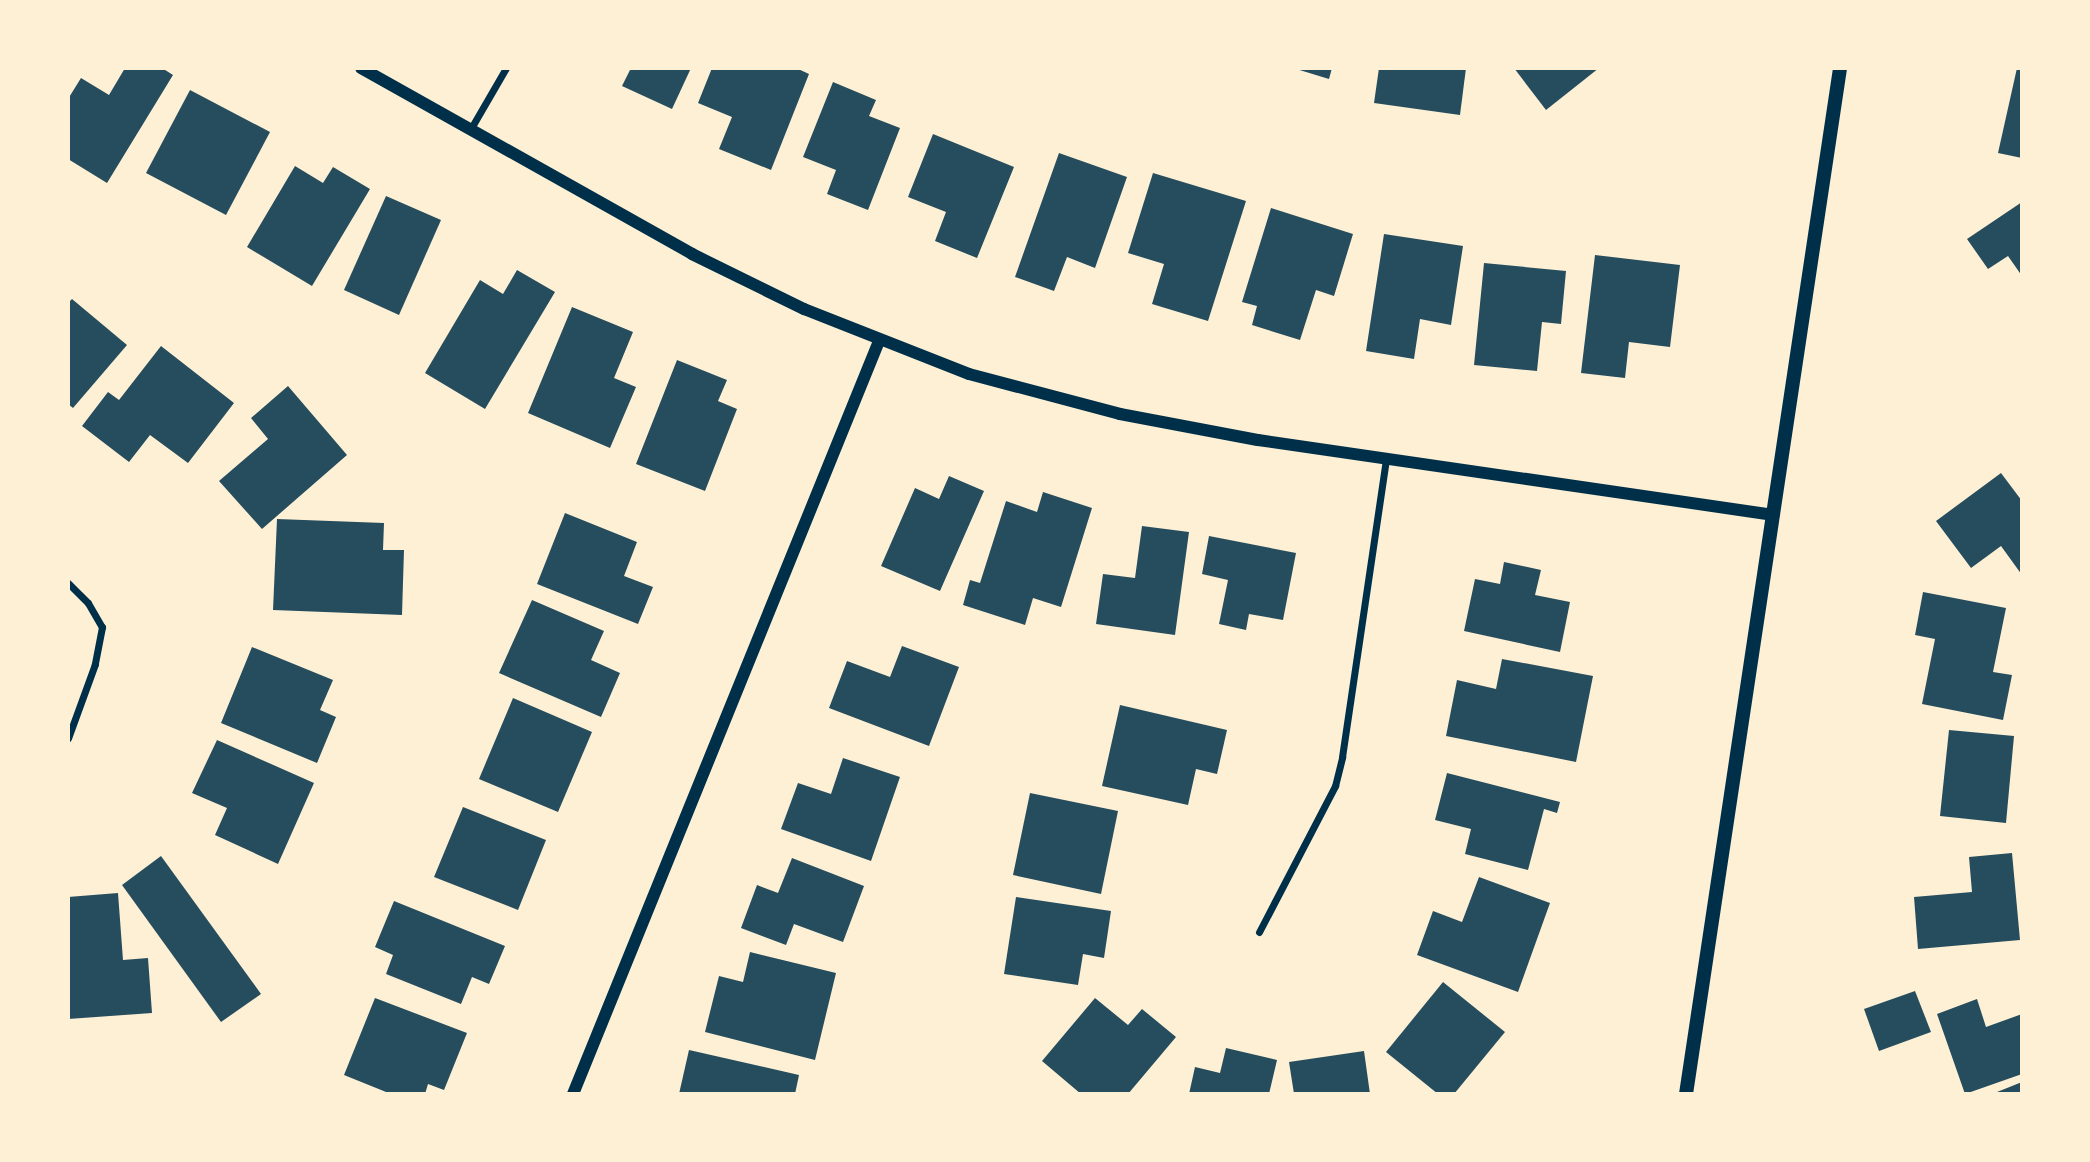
<!DOCTYPE html>
<style>
body{margin:0}
#map{position:relative;width:2090px;height:1162px;overflow:hidden;background:#fdf0d5;font-family:"Nunito Sans",sans-serif}
div>[style]{position:absolute}
[style*='--x']{left:calc(var(--x)*1px);top:calc(var(--y)*1px);width:calc(var(--w)*1px);rotate:calc(var(--a)*1deg)}
.building>*{inset:0;background:#264d5e}
.minor>*{height:7px;margin:-3.5px;padding:0 3.5px;transform-origin:3.5px;border-radius:3.5px;background:#003049}
.tertiary>*{height:12px;margin:-6px;padding:0 6px;transform-origin:6px;border-radius:6px;background:#003049}
.secondary>*{height:14px;margin:-7px;padding:0 7px;transform-origin:7px;border-radius:7px;background:#003049}
span{translate:-50% -50%;white-space:nowrap;text-align:center;line-height:1.15;-webkit-text-stroke:6px #fdf0d5;paint-order:stroke}
.frame{position:absolute;inset:0;border:70px solid #fdf0d5;pointer-events:none}
</style>
<div id="map">
<div class="building">
<i style="clip-path:polygon(125px 68px,162px 68px,173px 75px,107px 183px,68px 159px,68px 99px,81px 78px,109px 95px)"></i>
<i style="clip-path:polygon(631px 68px,691px 68px,672px 109px,622px 86px)"></i>
<i style="clip-path:polygon(712px 68px,796px 68px,809px 74px,771px 170px,719px 149px,732px 117px,698px 103px)"></i>
<i style="clip-path:polygon(1293px 68px,1332px 68px,1329px 79px)"></i>
<i style="clip-path:polygon(1379px 68px,1466px 68px,1460px 115px,1374px 103px)"></i>
<i style="clip-path:polygon(1514px 68px,1599px 68px,1546px 110px)"></i>
<i style="clip-path:polygon(2017px 68px,2022px 68px,2022px 158px,1998px 153px)"></i>
<i style="clip-path:polygon(833px 82px,876px 100px,869px 116px,900px 128px,868px 210px,827px 194px,836px 170px,803px 157px)"></i>
<i style="clip-path:polygon(190px 90px,270px 132px,226px 215px,146px 173px)"></i>
<i style="clip-path:polygon(933px 134px,1014px 167px,977px 258px,935px 241px,946px 212px,908px 197px)"></i>
<i style="clip-path:polygon(1059px 153px,1127px 177px,1095px 268px,1067px 257px,1054px 291px,1015px 277px)"></i>
<i style="clip-path:polygon(295px 166px,323px 183px,333px 167px,370px 189px,312px 286px,247px 247px)"></i>
<i style="clip-path:polygon(1153px 173px,1246px 201px,1208px 321px,1152px 304px,1164px 264px,1128px 253px)"></i>
<i style="clip-path:polygon(386px 196px,441px 220px,399px 315px,344px 290px)"></i>
<i style="clip-path:polygon(2022px 202px,2022px 276px,2008px 256px,1988px 269px,1967px 239px)"></i>
<i style="clip-path:polygon(1271px 208px,1353px 234px,1334px 296px,1316px 290px,1300px 340px,1252px 325px,1257px 306px,1242px 302px)"></i>
<i style="clip-path:polygon(1384px 234px,1463px 246px,1451px 325px,1420px 319px,1414px 359px,1366px 351px)"></i>
<i style="clip-path:polygon(1595px 255px,1680px 265px,1670px 347px,1629px 342px,1625px 378px,1581px 373px)"></i>
<i style="clip-path:polygon(1484px 263px,1566px 271px,1561px 324px,1542px 322px,1537px 371px,1474px 365px)"></i>
<i style="clip-path:polygon(517px 270px,555px 292px,485px 409px,425px 373px,480px 280px,503px 294px)"></i>
<i style="clip-path:polygon(72px 299px,127px 345px,73px 408px,68px 404px,68px 303px)"></i>
<i style="clip-path:polygon(572px 307px,633px 332px,614px 378px,636px 387px,610px 448px,528px 413px)"></i>
<i style="clip-path:polygon(161px 346px,234px 403px,188px 463px,150px 435px,129px 462px,82px 426px,108px 392px,119px 400px)"></i>
<i style="clip-path:polygon(677px 360px,727px 380px,718px 401px,737px 409px,705px 491px,636px 464px)"></i>
<i style="clip-path:polygon(288px 386px,347px 455px,262px 529px,219px 481px,268px 439px,251px 418px)"></i>
<i style="clip-path:polygon(2001px 473px,2022px 501px,2022px 575px,2001px 546px,1971px 568px,1936px 521px)"></i>
<i style="clip-path:polygon(949px 476px,984px 491px,940px 591px,881px 566px,915px 488px,939px 499px)"></i>
<i style="clip-path:polygon(1043px 492px,1092px 508px,1061px 607px,1033px 598px,1025px 625px,963px 605px,970px 580px,980px 583px,1006px 501px,1037px 512px)"></i>
<i style="clip-path:polygon(565px 513px,637px 542px,624px 576px,653px 587px,638px 624px,537px 584px)"></i>
<i style="clip-path:polygon(277px 519px,384px 523px,383px 550px,404px 550px,402px 615px,273px 610px)"></i>
<i style="clip-path:polygon(1142px 526px,1189px 532px,1175px 635px,1096px 624px,1103px 574px,1135px 578px)"></i>
<i style="clip-path:polygon(1209px 536px,1296px 553px,1283px 620px,1249px 614px,1246px 630px,1219px 624px,1228px 580px,1202px 574px)"></i>
<i style="clip-path:polygon(1504px 562px,1541px 570px,1535px 595px,1570px 602px,1560px 652px,1464px 631px,1475px 579px,1500px 584px)"></i>
<i style="clip-path:polygon(1923px 592px,2006px 608px,1993px 672px,2012px 675px,2003px 720px,1922px 704px,1935px 639px,1915px 635px)"></i>
<i style="clip-path:polygon(532px 600px,604px 631px,591px 660px,620px 673px,601px 717px,499px 673px)"></i>
<i style="clip-path:polygon(902px 646px,959px 667px,929px 746px,829px 708px,847px 661px,890px 677px)"></i>
<i style="clip-path:polygon(252px 647px,333px 680px,320px 710px,336px 717px,317px 763px,221px 723px)"></i>
<i style="clip-path:polygon(1502px 659px,1593px 676px,1576px 762px,1446px 736px,1457px 680px,1496px 689px)"></i>
<i style="clip-path:polygon(513px 698px,592px 732px,558px 812px,479px 779px)"></i>
<i style="clip-path:polygon(1120px 705px,1227px 730px,1217px 774px,1196px 769px,1188px 805px,1102px 786px)"></i>
<i style="clip-path:polygon(1949px 730px,2014px 736px,2006px 823px,1940px 816px)"></i>
<i style="clip-path:polygon(217px 740px,314px 783px,278px 864px,215px 835px,227px 808px,192px 793px)"></i>
<i style="clip-path:polygon(843px 758px,900px 777px,871px 861px,781px 829px,798px 783px,831px 794px)"></i>
<i style="clip-path:polygon(1447px 773px,1560px 802px,1557px 813px,1544px 809px,1528px 870px,1465px 854px,1471px 829px,1435px 820px)"></i>
<i style="clip-path:polygon(1030px 793px,1118px 811px,1101px 894px,1013px 875px)"></i>
<i style="clip-path:polygon(463px 807px,546px 840px,518px 910px,434px 877px)"></i>
<i style="clip-path:polygon(2012px 853px,2020px 940px,1918px 949px,1914px 897px,1972px 892px,1969px 857px)"></i>
<i style="clip-path:polygon(161px 856px,261px 994px,221px 1022px,122px 885px)"></i>
<i style="clip-path:polygon(792px 858px,864px 886px,843px 942px,794px 924px,786px 945px,741px 928px,757px 885px,778px 893px)"></i>
<i style="clip-path:polygon(1479px 877px,1550px 903px,1518px 992px,1417px 955px,1433px 911px,1462px 922px)"></i>
<i style="clip-path:polygon(118px 893px,123px 960px,148px 958px,152px 1013px,68px 1019px,68px 897px)"></i>
<i style="clip-path:polygon(1016px 897px,1111px 911px,1104px 958px,1083px 954px,1078px 985px,1004px 974px)"></i>
<i style="clip-path:polygon(394px 901px,505px 946px,489px 984px,472px 977px,461px 1004px,386px 974px,393px 955px,375px 947px)"></i>
<i style="clip-path:polygon(750px 952px,836px 973px,815px 1060px,705px 1032px,719px 976px,743px 982px)"></i>
<i style="clip-path:polygon(1443px 982px,1505px 1032px,1454px 1094px,1438px 1094px,1386px 1052px)"></i>
<i style="clip-path:polygon(1915px 991px,1931px 1032px,1879px 1051px,1864px 1009px)"></i>
<i style="clip-path:polygon(375px 998px,467px 1033px,444px 1090px,428px 1084px,425px 1094px,391px 1094px,344px 1075px)"></i>
<i style="clip-path:polygon(1095px 998px,1128px 1025px,1142px 1009px,1176px 1037px,1128px 1094px,1081px 1094px,1042px 1061px)"></i>
<i style="clip-path:polygon(1977px 999px,1986px 1027px,2022px 1014px,2022px 1074px,1965px 1094px,1937px 1014px)"></i>
<i style="clip-path:polygon(1226px 1048px,1277px 1060px,1269px 1094px,1189px 1094px,1195px 1067px,1220px 1073px)"></i>
<i style="clip-path:polygon(689px 1050px,799px 1075px,795px 1094px,679px 1094px)"></i>
<i style="clip-path:polygon(1364px 1051px,1370px 1094px,1294px 1094px,1289px 1062px)"></i>
<i style="clip-path:polygon(2022px 1082px,2022px 1094px,1992px 1094px)"></i>
</div>
<div class="minor">
<i style="--x:470;--y:130;--w:72;--a:-59.9"></i>
<i style="--x:68;--y:583;--w:28;--a:45"></i>
<i style="--x:88;--y:603;--w:28;--a:60"></i>
<i style="--x:102;--y:627;--w:38;--a:101"></i>
<i style="--x:95;--y:664;--w:79;--a:110"></i>
<i style="--x:1259;--y:932;--w:165;--a:-62.5"></i>
<i style="--x:1335;--y:786;--w:30;--a:-76"></i>
<i style="--x:1342;--y:757;--w:302;--a:-81.6"></i>
</div>
<div class="tertiary">
<i style="--x:361;--y:68;--w:380;--a:29.3"></i>
<i style="--x:692;--y:254;--w:125;--a:26.2"></i>
<i style="--x:804;--y:309;--w:177;--a:21.5"></i>
<i style="--x:969;--y:374;--w:156;--a:14.8"></i>
<i style="--x:1120;--y:414;--w:140;--a:10.7"></i>
<i style="--x:1258;--y:440;--w:521;--a:8.27"></i>
<i style="--x:573;--y:1094;--w:813;--a:-67.88"></i>
</div>
<div class="secondary">
<i style="--x:1686;--y:1094;--w:1037;--a:-81.46"></i>
</div>
<div class="frame"></div>
</div>
